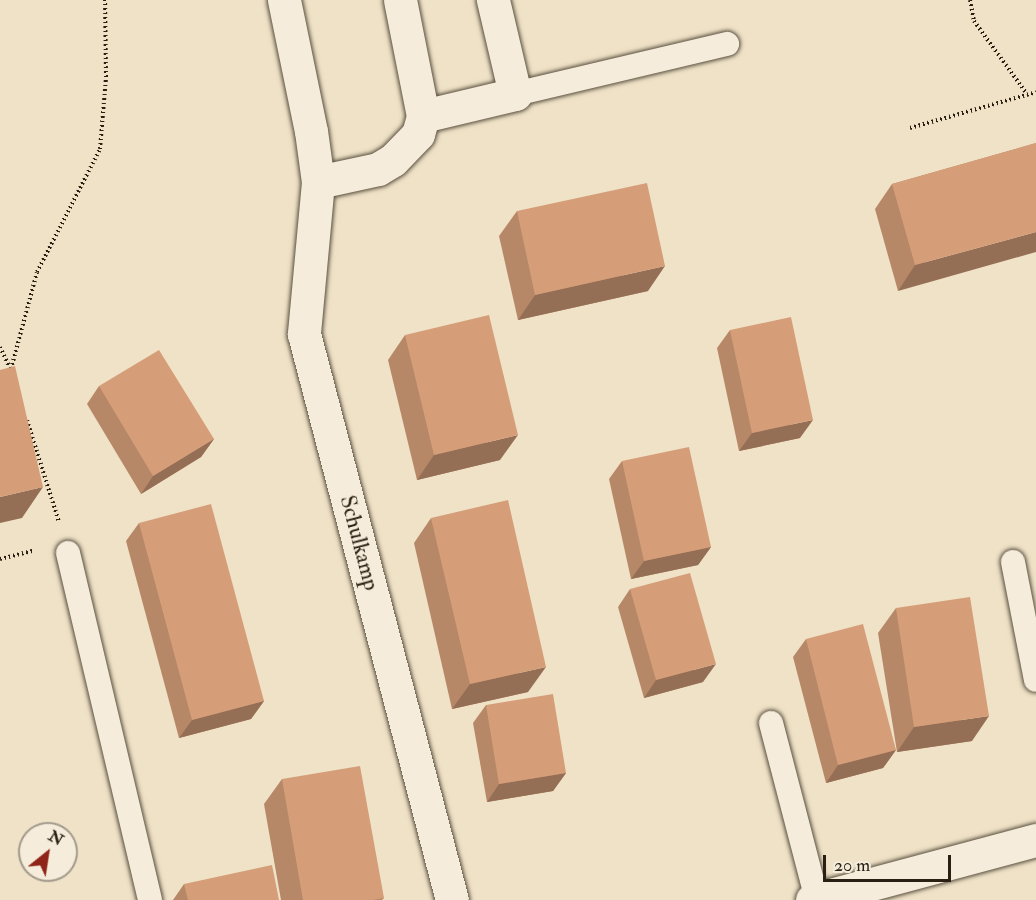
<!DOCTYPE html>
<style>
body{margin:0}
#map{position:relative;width:1036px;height:900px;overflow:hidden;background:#efe2c7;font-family:"IM FELL Double Pica",serif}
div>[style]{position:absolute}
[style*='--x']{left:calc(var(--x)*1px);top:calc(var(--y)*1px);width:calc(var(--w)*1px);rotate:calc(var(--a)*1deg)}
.path>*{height:4px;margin-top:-2px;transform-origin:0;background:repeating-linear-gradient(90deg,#291f12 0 1.5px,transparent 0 4.5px)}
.roads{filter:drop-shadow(0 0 2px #5a503f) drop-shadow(0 0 2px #5a503f)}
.lane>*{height:24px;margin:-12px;padding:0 12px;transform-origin:12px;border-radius:12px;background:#f5ecdb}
.street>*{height:33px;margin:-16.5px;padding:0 16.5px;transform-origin:16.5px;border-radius:16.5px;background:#f5ecdb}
.secondary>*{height:33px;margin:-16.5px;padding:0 16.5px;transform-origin:16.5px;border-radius:16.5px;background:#f5ecdb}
.wall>*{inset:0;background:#b78868}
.shaded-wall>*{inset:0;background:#956f55}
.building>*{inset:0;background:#d59e79}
span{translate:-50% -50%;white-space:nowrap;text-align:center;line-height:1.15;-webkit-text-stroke:4.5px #f5ecdb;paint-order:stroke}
.street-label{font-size:22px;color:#291f12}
.north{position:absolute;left:18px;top:822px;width:60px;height:60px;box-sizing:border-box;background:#f5ecdb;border:2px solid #a39a8b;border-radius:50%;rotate:30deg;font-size:16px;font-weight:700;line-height:24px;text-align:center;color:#291f12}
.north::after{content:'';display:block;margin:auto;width:21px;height:27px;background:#8f2418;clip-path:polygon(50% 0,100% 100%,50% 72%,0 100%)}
.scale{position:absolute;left:823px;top:855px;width:128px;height:27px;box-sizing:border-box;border:3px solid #291f12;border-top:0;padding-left:8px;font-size:18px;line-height:21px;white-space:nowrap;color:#291f12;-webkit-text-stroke:4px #f5ecdb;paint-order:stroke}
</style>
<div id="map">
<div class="path">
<i style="--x:970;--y:0;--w:21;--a:79"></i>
<i style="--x:974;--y:21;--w:90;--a:54"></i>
<i style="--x:910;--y:128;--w:131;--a:-15.9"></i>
<i style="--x:0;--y:347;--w:23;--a:65"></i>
<i style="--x:11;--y:369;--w:100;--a:-75"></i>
<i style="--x:37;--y:272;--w:138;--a:-62.9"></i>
<i style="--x:100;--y:149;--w:72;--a:-85.2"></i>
<i style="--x:106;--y:77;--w:77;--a:-90.7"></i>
<i style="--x:27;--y:420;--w:107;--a:72.6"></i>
<i style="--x:0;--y:559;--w:34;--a:-14"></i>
</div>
<div class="roads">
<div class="lane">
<i style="--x:515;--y:94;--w:218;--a:-13.3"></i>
<i style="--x:68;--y:553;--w:357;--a:76.7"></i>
<i style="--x:1013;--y:562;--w:120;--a:79"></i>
<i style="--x:771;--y:723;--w:182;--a:75.4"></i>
</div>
<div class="street">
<i style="--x:284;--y:0;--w:134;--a:78.4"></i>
<i style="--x:311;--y:131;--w:51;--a:82.2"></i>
<i style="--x:318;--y:182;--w:153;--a:95.3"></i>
<i style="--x:304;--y:334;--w:585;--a:75.35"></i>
<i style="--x:423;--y:116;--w:95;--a:-13.4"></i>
<i style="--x:515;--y:94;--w:97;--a:-103.2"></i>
<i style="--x:318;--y:182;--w:61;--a:-12.2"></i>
<i style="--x:378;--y:169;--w:17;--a:-31"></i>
<i style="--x:393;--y:160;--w:36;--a:-46"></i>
<i style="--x:418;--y:134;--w:19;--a:-74"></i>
<i style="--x:423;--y:116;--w:118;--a:-101.2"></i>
</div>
<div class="secondary">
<i style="--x:812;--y:900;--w:232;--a:-15"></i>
</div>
</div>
<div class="wall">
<i style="clip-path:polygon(1036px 143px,898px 291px,875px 209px,892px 184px)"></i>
<i style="clip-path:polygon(517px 211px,648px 291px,518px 320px,499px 236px)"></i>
<i style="clip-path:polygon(730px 330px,800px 438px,739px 451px,717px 348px)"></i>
<i style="clip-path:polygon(405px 335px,500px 460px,417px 480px,388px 360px)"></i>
<i style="clip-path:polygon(99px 386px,214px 439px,201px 457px,141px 494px,87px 404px)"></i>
<i style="clip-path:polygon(622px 461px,711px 547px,698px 565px,631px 579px,609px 479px)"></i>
<i style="clip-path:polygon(431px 518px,528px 692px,452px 709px,414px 543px)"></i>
<i style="clip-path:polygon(139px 523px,264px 701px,251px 719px,179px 738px,126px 541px)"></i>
<i style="clip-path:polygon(630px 589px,703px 682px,644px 698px,618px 607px)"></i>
<i style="clip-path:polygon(896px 608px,972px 741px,897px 752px,878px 633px)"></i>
<i style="clip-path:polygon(806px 639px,896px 750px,883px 768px,826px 783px,793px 657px)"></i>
<i style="clip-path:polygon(486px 705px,566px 773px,553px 791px,487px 802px,473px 723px)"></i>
<i style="clip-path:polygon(282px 779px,384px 898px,382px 900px,281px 900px,264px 804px)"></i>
<i style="clip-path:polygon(184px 884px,279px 900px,173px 900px)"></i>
</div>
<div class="shaded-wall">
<i style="clip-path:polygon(1036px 232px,1036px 252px,898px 291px,915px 265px)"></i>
<i style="clip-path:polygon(665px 266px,648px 291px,518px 320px,535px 295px)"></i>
<i style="clip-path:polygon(813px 420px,800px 438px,739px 451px,752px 433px)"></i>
<i style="clip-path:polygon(518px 435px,500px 460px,417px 480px,434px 455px)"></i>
<i style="clip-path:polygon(214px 439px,201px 457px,141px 494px,153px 476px)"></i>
<i style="clip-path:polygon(43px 487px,22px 518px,0 523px,0 497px)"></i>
<i style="clip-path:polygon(711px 547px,698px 565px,631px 579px,644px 561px)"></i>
<i style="clip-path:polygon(716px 664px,703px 682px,644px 698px,656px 680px)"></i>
<i style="clip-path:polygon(546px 667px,528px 692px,452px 709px,470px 684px)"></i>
<i style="clip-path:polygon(264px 701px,251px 719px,179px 738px,192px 720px)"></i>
<i style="clip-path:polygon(989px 716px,972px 741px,897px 752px,914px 727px)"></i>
<i style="clip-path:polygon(896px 750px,883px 768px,826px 783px,838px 765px)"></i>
<i style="clip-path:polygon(566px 773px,553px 791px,487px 802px,499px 784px)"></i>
</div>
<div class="building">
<i style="clip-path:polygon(1036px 143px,1036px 232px,915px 265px,892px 184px)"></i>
<i style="clip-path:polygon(647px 183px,665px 266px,535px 295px,517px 211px)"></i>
<i style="clip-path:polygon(489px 315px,518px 435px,434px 455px,405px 335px)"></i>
<i style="clip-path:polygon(791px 317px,813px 420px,752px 433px,730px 330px)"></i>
<i style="clip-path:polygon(159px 350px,214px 439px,153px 476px,99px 386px)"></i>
<i style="clip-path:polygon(15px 366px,43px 487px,0 497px,0 370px)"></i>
<i style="clip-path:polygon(689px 447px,711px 547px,644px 561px,622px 461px)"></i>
<i style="clip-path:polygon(508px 500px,546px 667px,470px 684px,431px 518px)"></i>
<i style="clip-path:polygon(211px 504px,264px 701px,192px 720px,139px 523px)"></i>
<i style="clip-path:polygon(690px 573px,716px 664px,656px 680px,630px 589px)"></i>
<i style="clip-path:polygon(970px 597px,989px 716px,914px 727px,896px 608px)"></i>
<i style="clip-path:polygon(863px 624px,896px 750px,838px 765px,806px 639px)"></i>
<i style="clip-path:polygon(553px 694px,566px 773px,499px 784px,486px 705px)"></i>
<i style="clip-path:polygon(360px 766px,384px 898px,373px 900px,303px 900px,282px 779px)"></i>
<i style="clip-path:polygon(272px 865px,279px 900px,188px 900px,184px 884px)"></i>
</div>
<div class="street-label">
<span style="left:359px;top:543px;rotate:75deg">Schulkamp</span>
</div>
<div class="north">N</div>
<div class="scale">20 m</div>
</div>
